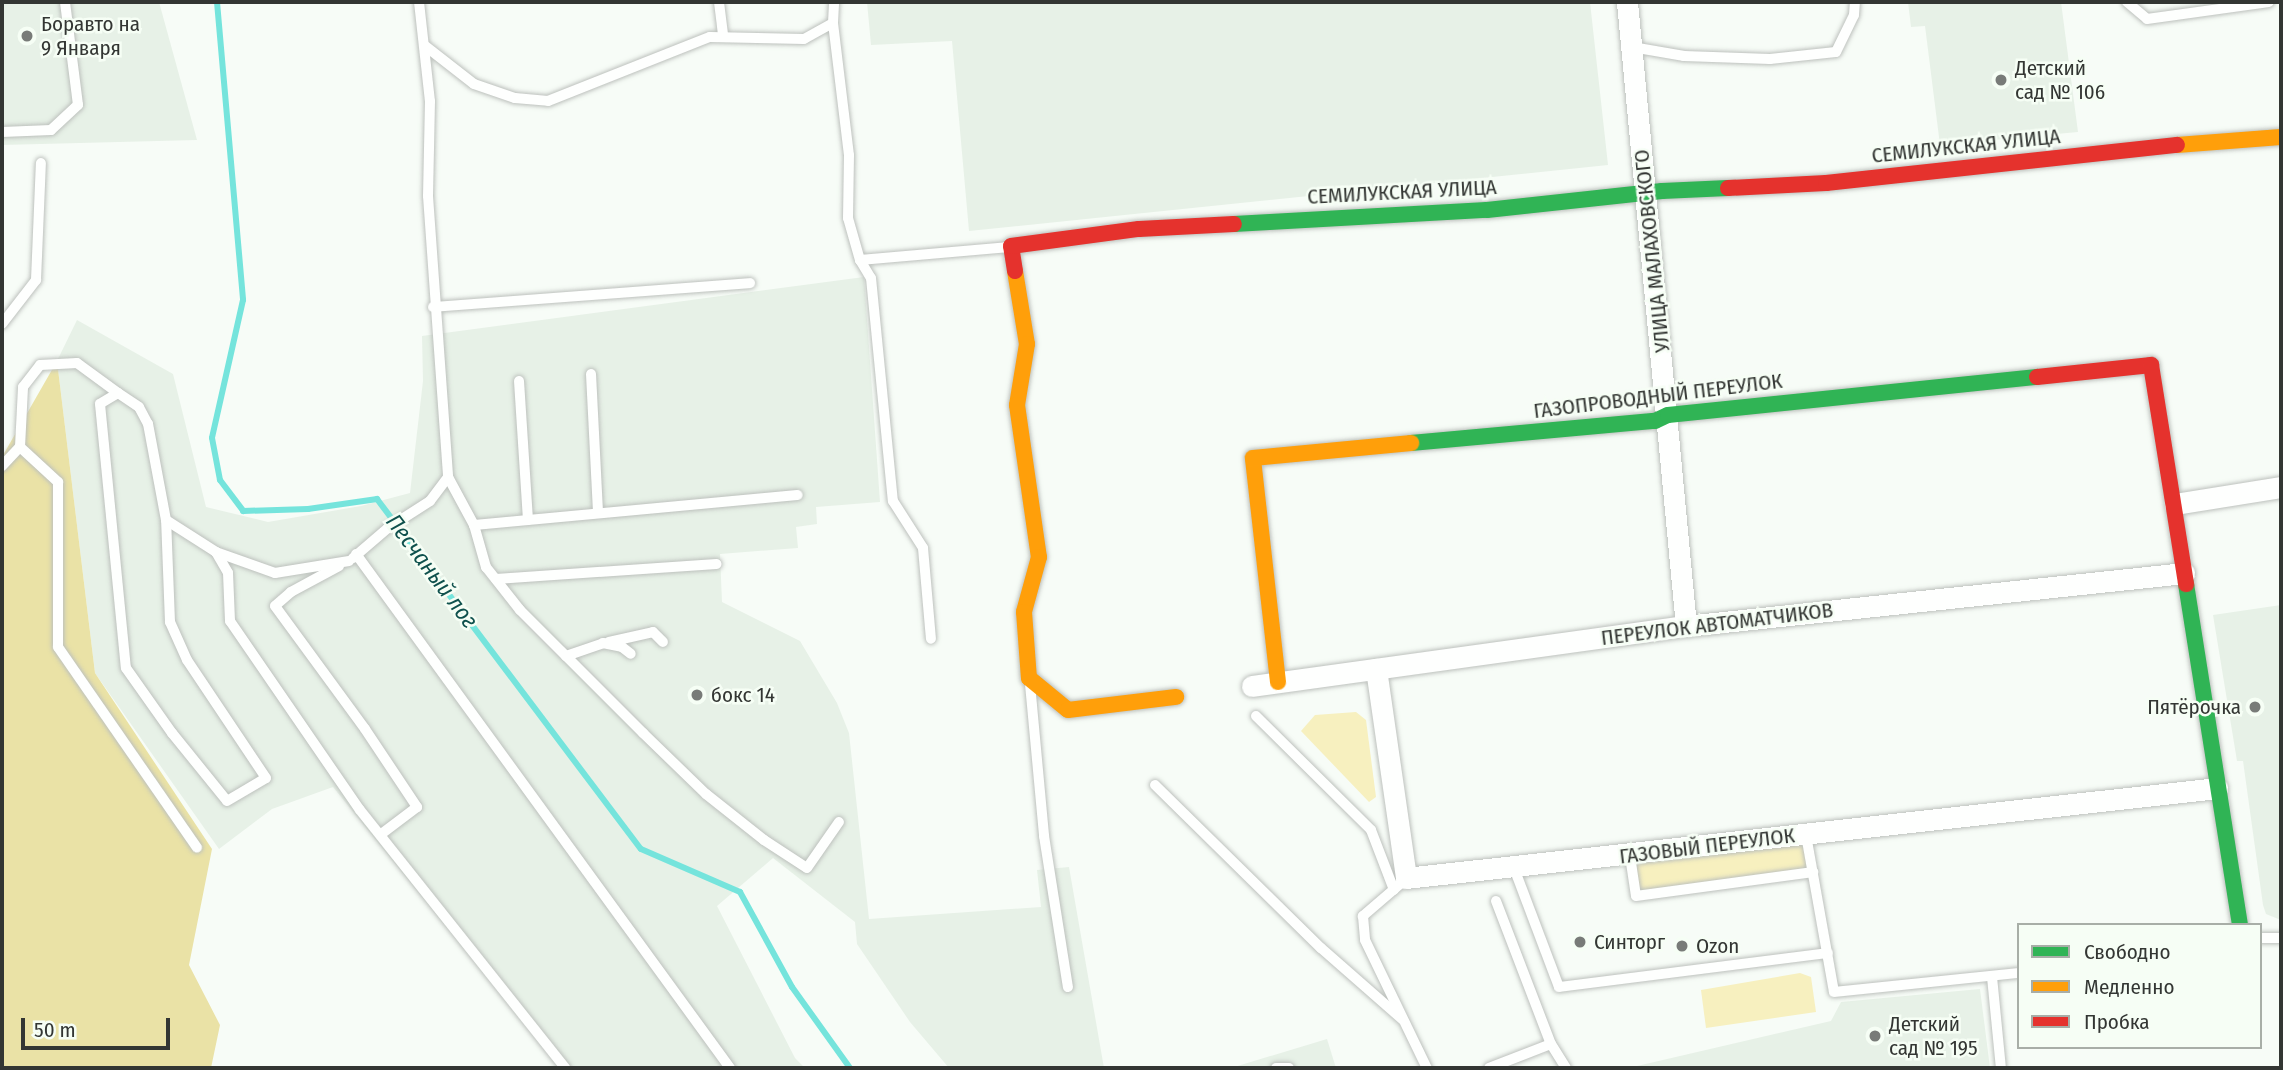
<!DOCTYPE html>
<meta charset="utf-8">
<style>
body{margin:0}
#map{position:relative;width:2283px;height:1070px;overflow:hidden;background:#f7fcf7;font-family:"Fira Sans Condensed",sans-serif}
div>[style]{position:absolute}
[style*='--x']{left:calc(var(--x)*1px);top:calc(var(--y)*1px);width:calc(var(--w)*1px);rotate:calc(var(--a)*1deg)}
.built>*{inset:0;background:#e7f1e7}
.green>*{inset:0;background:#f7f0bf}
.forest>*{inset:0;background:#eae2a6}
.stream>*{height:6px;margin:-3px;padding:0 3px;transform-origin:3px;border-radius:3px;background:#75e4dc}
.roads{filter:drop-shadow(0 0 2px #bdc1bd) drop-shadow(0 0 2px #bdc1bd)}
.lane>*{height:10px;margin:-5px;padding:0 5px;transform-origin:5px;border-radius:5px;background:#fefffe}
.street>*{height:21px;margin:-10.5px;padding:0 10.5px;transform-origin:10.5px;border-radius:10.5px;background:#fefffe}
.fast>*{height:16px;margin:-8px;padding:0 8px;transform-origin:8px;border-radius:8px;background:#30b455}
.slow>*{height:16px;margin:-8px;padding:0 8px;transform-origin:8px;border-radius:8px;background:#ff9f0a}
.jam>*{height:16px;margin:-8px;padding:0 8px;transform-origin:8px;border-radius:8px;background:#e5322d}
.dots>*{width:19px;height:19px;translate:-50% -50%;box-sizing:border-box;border:4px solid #f6fef5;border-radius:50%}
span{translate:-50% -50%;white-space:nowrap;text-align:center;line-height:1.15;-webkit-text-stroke:5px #f6fef5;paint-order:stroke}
.poi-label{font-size:21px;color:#333633}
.left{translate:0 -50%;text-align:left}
.right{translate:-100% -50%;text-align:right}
.street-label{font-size:21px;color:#333633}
.water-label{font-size:23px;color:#0f514d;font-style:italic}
.frame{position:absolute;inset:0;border:4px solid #333633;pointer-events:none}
.legend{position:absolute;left:2017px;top:923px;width:245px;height:126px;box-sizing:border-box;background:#f6fef5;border:2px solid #a8aea7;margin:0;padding:9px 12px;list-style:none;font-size:21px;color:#333633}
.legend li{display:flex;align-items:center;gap:14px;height:35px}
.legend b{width:35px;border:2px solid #a8aea7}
.scale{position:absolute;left:21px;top:1018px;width:149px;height:32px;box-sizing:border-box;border:4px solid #333633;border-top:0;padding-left:9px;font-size:21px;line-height:24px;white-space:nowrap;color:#333633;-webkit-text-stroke:5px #f6fef5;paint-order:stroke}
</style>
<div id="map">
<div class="built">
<i style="clip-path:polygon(2px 2px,159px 2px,197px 140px,2px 145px)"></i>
<i style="clip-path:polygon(867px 2px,1590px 2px,1608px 165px,969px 231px,952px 41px,871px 45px)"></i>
<i style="clip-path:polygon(1908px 2px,2061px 2px,2078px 132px,1940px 145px,1925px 26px,1911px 27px)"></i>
<i style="clip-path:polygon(864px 277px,880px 502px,816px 507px,817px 524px,796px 527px,798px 548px,720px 554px,722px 602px,800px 641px,837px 703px,849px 733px,869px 919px,1041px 907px,1037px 870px,1069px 867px,1104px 1068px,949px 1068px,910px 1022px,857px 944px,855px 922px,773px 858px,717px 906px,795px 1058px,805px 1068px,560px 1068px,333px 787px,272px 809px,219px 849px,95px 673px,57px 361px,77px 320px,173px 374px,206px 507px,268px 522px,361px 506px,410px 493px,423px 381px,422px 336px)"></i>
<i style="clip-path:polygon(2281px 605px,2281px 920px,2266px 914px,2263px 905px,2243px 761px,2237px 761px,2213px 615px)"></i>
<i style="clip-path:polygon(1980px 989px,1990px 1068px,1637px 1066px,1831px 1021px,1841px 1002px)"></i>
<i style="clip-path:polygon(1327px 1039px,1336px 1068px,1231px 1068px)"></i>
</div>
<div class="green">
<i style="clip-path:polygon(1356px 712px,1366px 720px,1376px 797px,1369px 802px,1301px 731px,1315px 715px)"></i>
<i style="clip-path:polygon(1806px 835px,1813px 872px,1636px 896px,1630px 856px)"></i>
<i style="clip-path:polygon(1800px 973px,1811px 977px,1816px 1012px,1706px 1028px,1701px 990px)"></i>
</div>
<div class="forest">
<i style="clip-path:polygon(57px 361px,95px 673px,212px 849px,189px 965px,220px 1025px,211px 1068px,2px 1068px,2px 457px)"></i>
</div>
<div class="stream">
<i style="--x:217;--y:2;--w:299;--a:85"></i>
<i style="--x:243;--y:300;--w:141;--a:102.7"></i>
<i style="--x:212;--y:438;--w:43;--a:79.2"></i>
<i style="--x:220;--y:480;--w:39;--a:53"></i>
<i style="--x:243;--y:511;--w:65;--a:-1.8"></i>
<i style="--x:308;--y:509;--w:70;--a:-8.2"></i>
<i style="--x:377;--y:499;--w:438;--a:53"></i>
<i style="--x:641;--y:849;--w:108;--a:23.5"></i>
<i style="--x:740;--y:892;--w:108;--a:61.3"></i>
<i style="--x:792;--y:987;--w:100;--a:54.4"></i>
</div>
<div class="roads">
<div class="lane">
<i style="--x:419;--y:2;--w:100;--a:83.7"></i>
<i style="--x:430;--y:101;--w:95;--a:91.2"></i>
<i style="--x:428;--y:196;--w:282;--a:85.9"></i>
<i style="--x:448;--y:477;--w:55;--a:61.6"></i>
<i style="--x:474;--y:525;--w:44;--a:74.1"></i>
<i style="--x:486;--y:567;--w:55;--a:51.7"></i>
<i style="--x:520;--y:610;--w:174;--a:45"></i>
<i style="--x:643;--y:733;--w:88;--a:44.1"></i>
<i style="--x:706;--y:794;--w:74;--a:38.4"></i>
<i style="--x:764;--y:840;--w:51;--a:33.1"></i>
<i style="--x:807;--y:868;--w:56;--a:-55.2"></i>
<i style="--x:719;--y:2;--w:35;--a:83"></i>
<i style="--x:2127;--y:2;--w:26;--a:40"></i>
<i style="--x:2147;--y:19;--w:123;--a:-7.9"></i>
<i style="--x:833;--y:23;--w:133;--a:83.1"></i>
<i style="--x:849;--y:155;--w:63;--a:90.9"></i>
<i style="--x:848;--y:218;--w:44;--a:74.1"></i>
<i style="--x:860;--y:260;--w:150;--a:-5"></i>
<i style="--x:424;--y:45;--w:63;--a:38"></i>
<i style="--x:474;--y:84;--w:43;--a:18.9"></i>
<i style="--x:515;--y:98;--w:33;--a:5"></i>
<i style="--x:548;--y:101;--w:174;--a:-21.6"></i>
<i style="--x:710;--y:37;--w:94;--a:1.2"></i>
<i style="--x:804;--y:39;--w:33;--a:-29"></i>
<i style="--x:833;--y:23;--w:21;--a:-87"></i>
<i style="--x:1632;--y:47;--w:53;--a:9.8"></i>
<i style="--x:1684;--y:56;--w:86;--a:2"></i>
<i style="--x:1770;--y:59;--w:66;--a:-6.1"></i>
<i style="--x:1836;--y:52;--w:41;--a:-64.1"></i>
<i style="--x:1854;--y:15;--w:13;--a:-86"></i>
<i style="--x:2;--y:132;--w:49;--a:-2.3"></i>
<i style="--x:51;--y:130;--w:37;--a:-43"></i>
<i style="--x:78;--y:105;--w:104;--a:-97.2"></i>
<i style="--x:860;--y:260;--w:21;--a:59"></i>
<i style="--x:871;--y:278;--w:224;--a:84.4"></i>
<i style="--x:893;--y:501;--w:56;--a:57.4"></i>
<i style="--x:923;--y:548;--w:91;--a:85"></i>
<i style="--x:433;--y:307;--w:318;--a:-4.3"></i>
<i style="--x:2;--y:324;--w:56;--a:-52.3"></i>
<i style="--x:36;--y:280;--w:117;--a:-87.6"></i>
<i style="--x:591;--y:374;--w:139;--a:87.1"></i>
<i style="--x:519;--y:381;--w:139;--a:86.3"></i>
<i style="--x:20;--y:447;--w:60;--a:-87.1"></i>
<i style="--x:23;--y:387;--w:28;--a:-52"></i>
<i style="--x:40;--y:365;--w:37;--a:-3"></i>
<i style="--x:77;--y:363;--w:51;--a:36.2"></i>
<i style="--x:2;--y:466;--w:26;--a:-47"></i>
<i style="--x:20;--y:447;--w:52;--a:42.6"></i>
<i style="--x:58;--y:482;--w:165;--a:90"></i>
<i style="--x:58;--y:647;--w:244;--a:55.3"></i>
<i style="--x:166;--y:520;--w:98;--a:-100.6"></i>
<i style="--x:148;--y:424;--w:19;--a:-118"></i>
<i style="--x:139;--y:407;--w:25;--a:-146"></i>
<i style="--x:118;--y:393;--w:21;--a:149"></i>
<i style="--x:100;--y:404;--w:265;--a:84.4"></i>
<i style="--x:126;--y:668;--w:80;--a:54.7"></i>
<i style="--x:172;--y:733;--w:87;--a:51"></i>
<i style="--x:227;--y:801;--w:45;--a:-30.5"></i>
<i style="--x:266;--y:778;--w:142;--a:-123.8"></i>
<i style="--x:187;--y:660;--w:42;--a:-114.1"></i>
<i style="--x:170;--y:622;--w:102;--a:-92.2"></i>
<i style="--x:166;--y:520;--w:59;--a:32.6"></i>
<i style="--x:474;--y:525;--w:325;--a:-5.3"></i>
<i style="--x:356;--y:554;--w:636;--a:53.96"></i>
<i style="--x:353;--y:558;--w:46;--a:-40.6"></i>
<i style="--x:388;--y:528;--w:50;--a:-32.7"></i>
<i style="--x:430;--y:501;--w:30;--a:-53"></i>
<i style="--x:349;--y:561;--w:75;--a:170.8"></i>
<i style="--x:275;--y:573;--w:63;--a:-160.4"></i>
<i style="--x:216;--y:552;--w:24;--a:60"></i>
<i style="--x:228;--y:573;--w:48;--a:87.6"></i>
<i style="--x:230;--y:621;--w:229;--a:55.5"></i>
<i style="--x:360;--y:810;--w:330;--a:51.5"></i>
<i style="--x:339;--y:566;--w:55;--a:151.6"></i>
<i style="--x:291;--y:592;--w:21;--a:139"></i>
<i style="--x:275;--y:606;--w:152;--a:53.8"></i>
<i style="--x:365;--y:729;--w:94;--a:56.3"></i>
<i style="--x:417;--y:807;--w:46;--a:142.9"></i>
<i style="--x:496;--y:579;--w:221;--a:-3.9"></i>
<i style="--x:609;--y:642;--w:45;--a:-12.8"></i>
<i style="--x:653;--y:632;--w:14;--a:45"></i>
<i style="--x:566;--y:656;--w:39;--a:-19"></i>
<i style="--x:603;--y:643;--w:19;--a:12"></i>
<i style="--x:622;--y:647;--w:11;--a:38"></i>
<i style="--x:1030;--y:684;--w:153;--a:84.7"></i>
<i style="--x:1044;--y:836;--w:153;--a:81"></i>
<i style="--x:1256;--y:716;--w:162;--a:44.7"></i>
<i style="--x:1371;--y:830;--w:64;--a:69"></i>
<i style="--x:1155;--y:785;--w:233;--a:44.5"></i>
<i style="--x:1321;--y:948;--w:108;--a:41.2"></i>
<i style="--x:1806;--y:835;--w:159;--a:79.9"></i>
<i style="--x:1834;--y:992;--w:186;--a:-5.9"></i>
<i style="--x:1630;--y:856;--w:40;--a:81.5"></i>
<i style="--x:1636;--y:896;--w:179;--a:-7.7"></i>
<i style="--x:1514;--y:868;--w:127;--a:69.3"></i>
<i style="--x:1559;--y:987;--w:271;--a:-7.2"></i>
<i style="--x:1399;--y:885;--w:48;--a:139.3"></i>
<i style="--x:1363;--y:916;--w:24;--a:85"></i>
<i style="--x:1365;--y:940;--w:142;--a:64.2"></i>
<i style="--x:1496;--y:901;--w:153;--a:69"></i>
<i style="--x:1551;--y:1044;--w:28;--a:58"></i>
<i style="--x:2260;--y:938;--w:21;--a:0"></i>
<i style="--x:1992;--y:977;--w:91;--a:84.4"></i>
<i style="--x:1276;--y:1068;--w:13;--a:0"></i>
<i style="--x:1489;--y:1068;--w:66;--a:-21.2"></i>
</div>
<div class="street">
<i style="--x:1627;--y:2;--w:627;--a:84.6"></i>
<i style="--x:2175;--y:504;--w:107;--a:-9.1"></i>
<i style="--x:1376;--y:669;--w:211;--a:81.8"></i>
<i style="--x:1406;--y:878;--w:816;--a:-6.33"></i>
<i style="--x:1252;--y:686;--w:438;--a:-7.9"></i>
<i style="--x:1686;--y:626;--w:501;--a:-6.07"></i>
</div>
<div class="fast">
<i style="--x:1234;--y:224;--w:253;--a:-3.2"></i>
<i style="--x:1487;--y:210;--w:176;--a:-6.2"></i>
<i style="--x:1662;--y:191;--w:66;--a:-2.6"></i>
<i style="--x:1411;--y:443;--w:245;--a:-5.2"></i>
<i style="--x:1655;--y:421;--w:14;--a:-25"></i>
<i style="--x:1668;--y:415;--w:371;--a:-5.9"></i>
<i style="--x:2186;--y:584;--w:345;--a:81"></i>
</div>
<div class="slow">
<i style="--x:2177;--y:145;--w:104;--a:-4.4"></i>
<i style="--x:1015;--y:271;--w:74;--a:80.7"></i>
<i style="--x:1027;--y:344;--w:62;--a:99.3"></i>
<i style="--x:1017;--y:405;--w:154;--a:81.8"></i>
<i style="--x:1039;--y:557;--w:57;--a:105.3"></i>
<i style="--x:1024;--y:612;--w:66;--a:85.7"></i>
<i style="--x:1029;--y:678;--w:50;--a:39.4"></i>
<i style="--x:1068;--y:710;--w:109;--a:-6.9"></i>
<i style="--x:1278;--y:682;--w:225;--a:-96.4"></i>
<i style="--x:1253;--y:458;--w:159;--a:-5.4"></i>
</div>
<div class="jam">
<i style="--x:1728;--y:188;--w:98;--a:-2.9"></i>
<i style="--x:1826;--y:183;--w:353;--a:-6.2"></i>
<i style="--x:1015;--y:271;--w:25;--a:-99"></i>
<i style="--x:1011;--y:246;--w:129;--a:-7.6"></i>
<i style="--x:1139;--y:229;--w:95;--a:-3"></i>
<i style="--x:2037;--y:377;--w:115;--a:-6"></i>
<i style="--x:2151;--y:365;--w:222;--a:80.9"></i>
</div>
</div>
<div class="dots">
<i style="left:27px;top:36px;background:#787b78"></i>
<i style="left:2001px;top:80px;background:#787b78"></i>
<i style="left:697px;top:695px;background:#787b78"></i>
<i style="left:2255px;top:707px;background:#787b78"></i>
<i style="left:1580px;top:942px;background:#787b78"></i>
<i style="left:1682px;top:946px;background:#787b78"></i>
<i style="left:1875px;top:1036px;background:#787b78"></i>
</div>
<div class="poi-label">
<span class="left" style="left:41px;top:36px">Боравто на<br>9 Января</span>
<span class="left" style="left:2015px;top:80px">Детский<br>сад № 106</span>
<span class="left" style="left:711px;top:695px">бокс 14</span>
<span class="right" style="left:2241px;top:707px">Пятёрочка</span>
<span class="left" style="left:1594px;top:942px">Синторг</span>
<span class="left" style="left:1696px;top:946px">Ozon</span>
<span class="left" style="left:1889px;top:1036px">Детский<br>сад № 195</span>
</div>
<div class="street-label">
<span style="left:1966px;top:146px;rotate:-6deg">СЕМИЛУКСКАЯ УЛИЦА</span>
<span style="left:1402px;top:192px;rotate:-3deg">СЕМИЛУКСКАЯ УЛИЦА</span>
<span style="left:1652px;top:251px;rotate:-96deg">УЛИЦА МАЛАХОВСКОГО</span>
<span style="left:1658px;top:396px;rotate:-7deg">ГАЗОПРОВОДНЫЙ ПЕРЕУЛОК</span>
<span style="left:1717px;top:624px;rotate:-7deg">ПЕРЕУЛОК АВТОМАТЧИКОВ</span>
<span style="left:1707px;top:846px;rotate:-7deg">ГАЗОВЫЙ ПЕРЕУЛОК</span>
</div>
<div class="water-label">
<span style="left:432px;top:571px;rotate:53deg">Песчаный лог</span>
</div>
<div class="frame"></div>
<ul class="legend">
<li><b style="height:9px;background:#30b455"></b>Свободно</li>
<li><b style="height:9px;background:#ff9f0a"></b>Медленно</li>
<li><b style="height:9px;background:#e5322d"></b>Пробка</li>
</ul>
<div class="scale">50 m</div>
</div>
